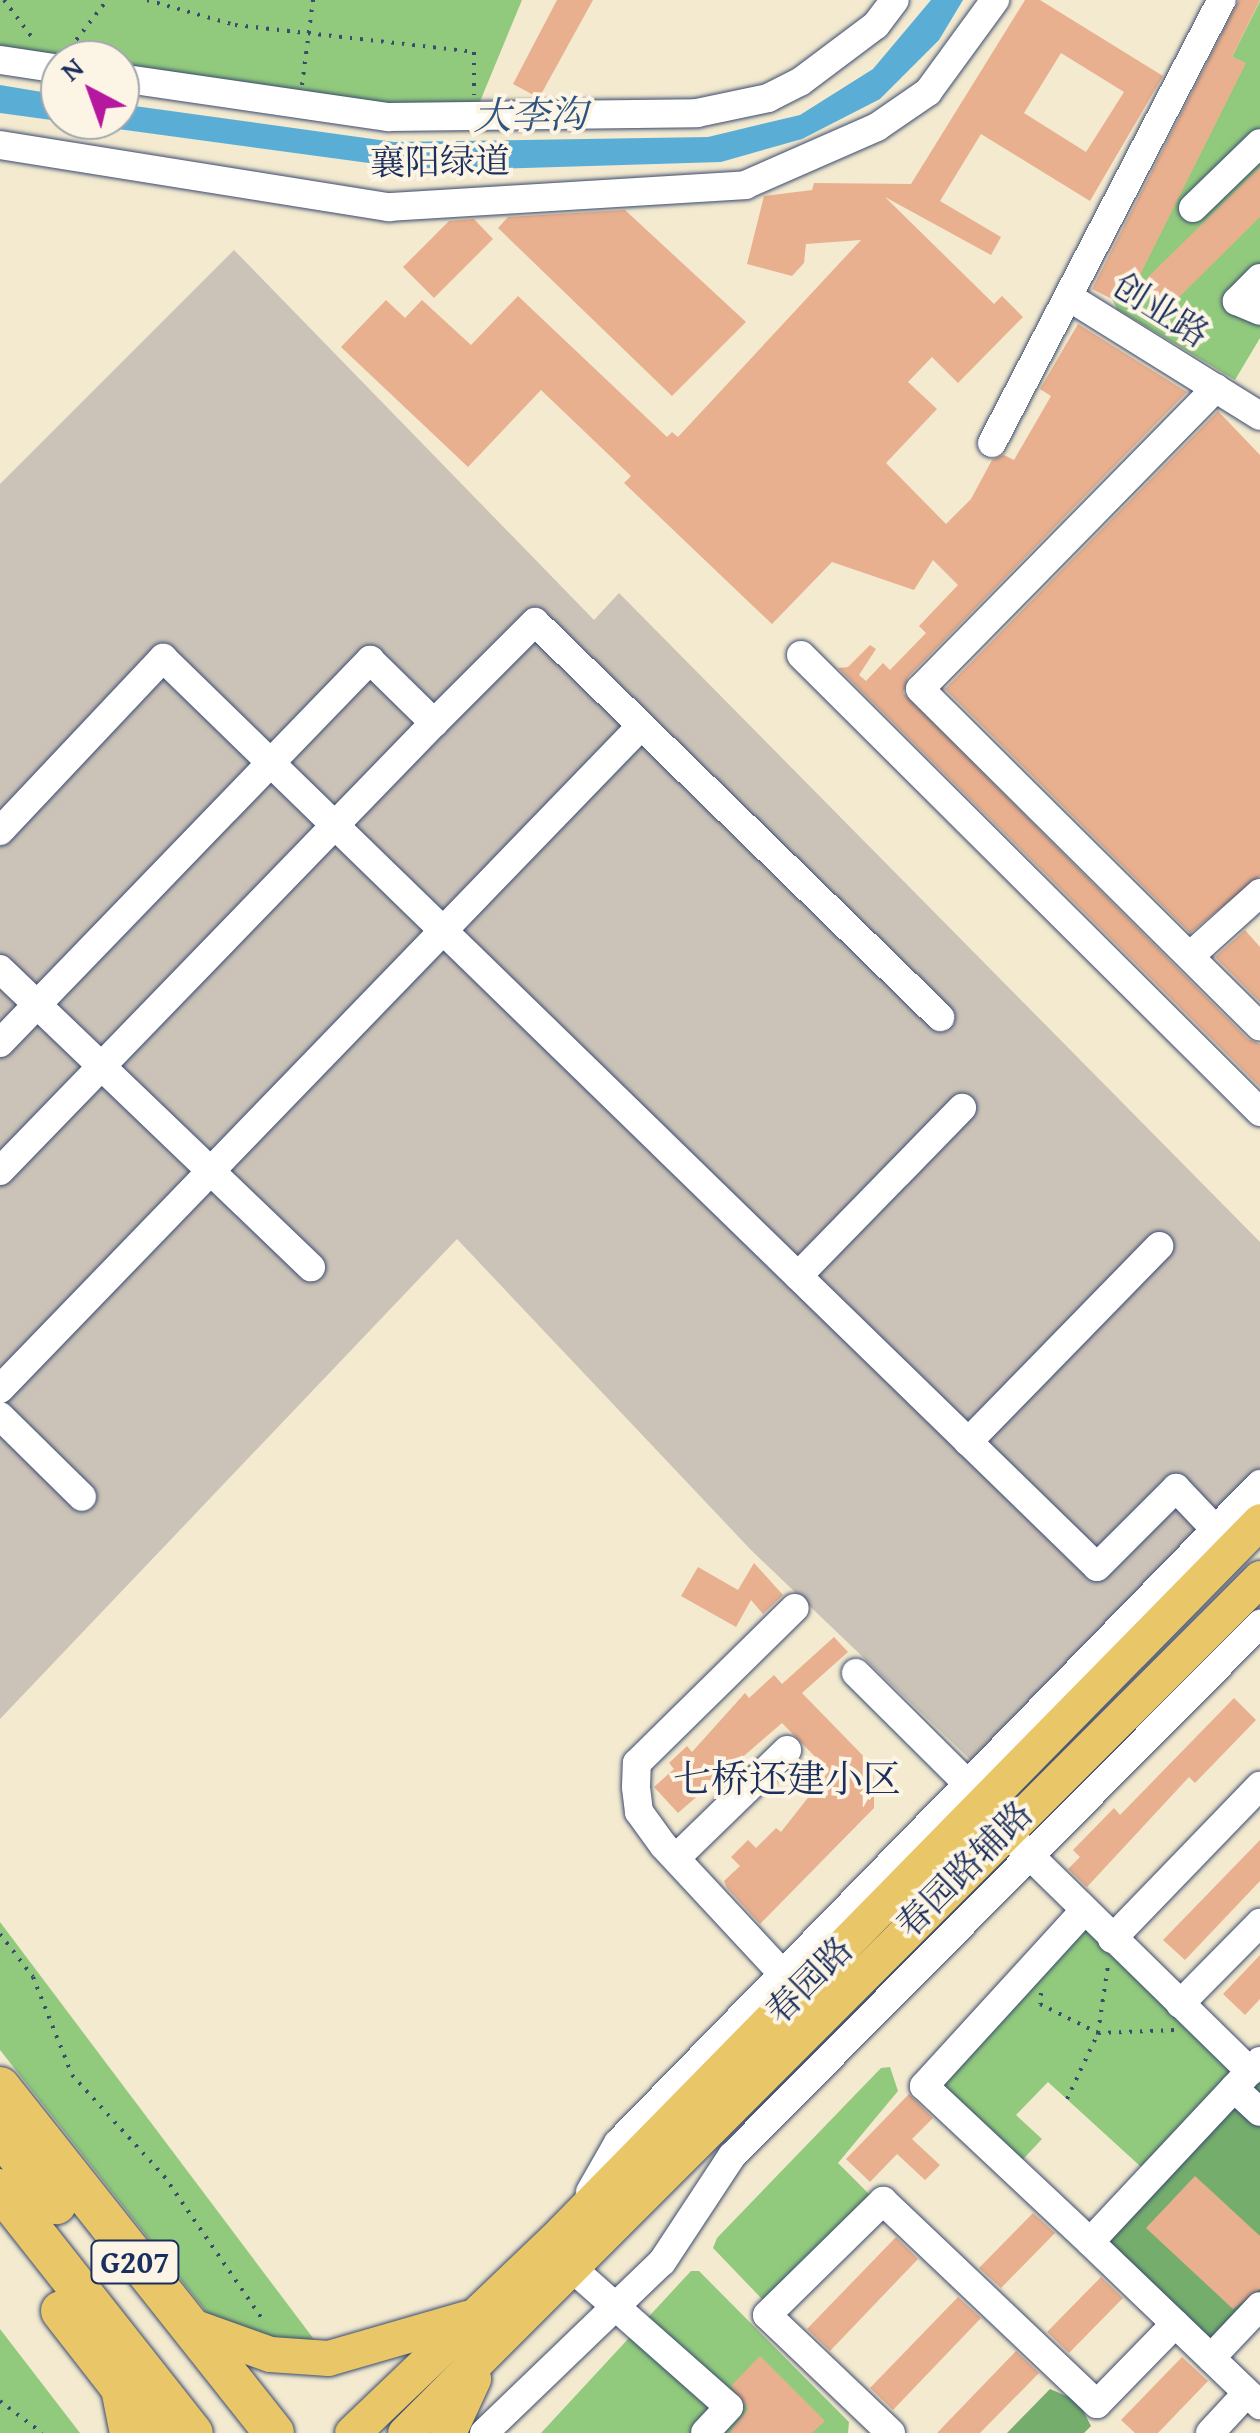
<!DOCTYPE html>
<meta charset="utf-8">
<style>
body{margin:0}
#map{position:relative;width:1260px;height:2433px;overflow:hidden;background:#f3ead0;font-family:"Gentium Book Plus","Noto Serif SC",serif}
div>[style]{position:absolute}
[style*='--x']{left:calc(var(--x)*1px);top:calc(var(--y)*1px);width:calc(var(--w)*1px);rotate:calc(var(--a)*1deg)}
.industrial>*{inset:0;background:#cbc3b8}
.green>*{inset:0;background:#92ca7d}
.forest>*{inset:0;background:#75ae6c}
.water>*{inset:0;background:#5aaed6}
.building>*{inset:0;background:#e9b08f}
.path>*{height:4px;margin-top:-2px;transform-origin:0;background:repeating-linear-gradient(90deg,#3b4b6f 0 2.5px,transparent 0 10.5px)}
.roads{filter:drop-shadow(0 0 2px #3b4b6f) drop-shadow(0 0 2px #3b4b6f)}
.minor>*{height:28px;margin:-14px;padding:0 14px;transform-origin:14px;border-radius:14px;background:#fff}
.major>*{height:35px;margin:-17.5px;padding:0 17.5px;transform-origin:17.5px;border-radius:17.5px;background:#e9c769}
.highway>*{height:40px;margin:-20px;padding:0 20px;transform-origin:20px;border-radius:20px;background:#e9c769}
span{translate:-50% -50%;white-space:nowrap;text-align:center;line-height:1.15;-webkit-text-stroke:8px #fcf5e5;paint-order:stroke}
.shield-label span{padding:2px 8px;background:#fcf5e5;border:2px solid;border-radius:8px;-webkit-text-stroke-width:0}
.shield-label{font-size:32px;color:#1b2f5e;font-weight:700}
.street-label{font-size:35px;color:#1b2f5e}
.water-label{font-size:38px;color:#2e5582;font-style:italic}
.neighbourhood-label{font-size:38px;color:#1b2f5e}
.north{position:absolute;left:40px;top:40px;width:100px;height:100px;box-sizing:border-box;background:#fcf5e5;border:2px solid #a2a6af;border-radius:50%;rotate:319deg;font-size:28px;font-weight:700;line-height:40px;text-align:center;color:#1b2f5e}
.north::after{content:'';display:block;margin:auto;width:35px;height:45px;background:#b5179e;clip-path:polygon(50% 0,100% 100%,50% 72%,0 100%)}
</style>
<div id="map">
<div class="industrial">
<i style="clip-path:polygon(234px 250px,594px 620px,619px 593px,1260px 1242px,1260px 1484px,981px 1770px,751px 1550px,457px 1239px,0 1719px,0 484px)"></i>
</div>
<div class="green">
<i style="clip-path:polygon(0 0,522px 0,474px 116px,120px 83px,120px 60px,0 68px)"></i>
<i style="clip-path:polygon(1260px 1px,1260px 338px,1235px 380px,1117px 309px,1112px 299px,1245px 63px,1232px 57px)"></i>
<i style="clip-path:polygon(1083px 1912px,1250px 2071px,1151px 2176px,1048px 2082px,1016px 2115px,1042px 2139px,1013px 2170px,924px 2086px)"></i>
<i style="clip-path:polygon(0 1922px,328px 2358px,208px 2314px,0 2050px)"></i>
<i style="clip-path:polygon(890px 2067px,898px 2091px,838px 2163px,870px 2195px,772px 2298px,762px 2299px,713px 2248px,717px 2238px,881px 2068px)"></i>
<i style="clip-path:polygon(691px 2271px,699px 2271px,849px 2422px,848px 2433px,541px 2433px)"></i>
<i style="clip-path:polygon(0 2329px,80px 2433px,0 2433px)"></i>
</div>
<div class="forest">
<i style="clip-path:polygon(1260px 2061px,1260px 2306px,1211px 2358px,1090px 2242px)"></i>
<i style="clip-path:polygon(1050px 2389px,1078px 2401px,1091px 2426px,1084px 2433px,1007px 2433px)"></i>
</div>
<div class="water">
<i style="clip-path:polygon(931px 0,963px 0,939px 40px,880px 99px,802px 139px,721px 162px,428px 171px,0 113px,0 85px,60px 95px,60px 120px,120px 120px,120px 104px,394px 142px,708px 137px,800px 115px,873px 69px)"></i>
</div>
<div class="building">
<i style="clip-path:polygon(557px 0,593px 0,539px 98px,513px 84px)"></i>
<i style="clip-path:polygon(evenodd,1025px 0,1040px 0,1163px 76px,1090px 201px,981px 134px,940px 201px,1001px 237px,991px 255px,885px 197px,994px 304px,1002px 296px,1023px 317px,958px 383px,932px 357px,908px 382px,937px 409px,886px 463px,946px 524px,971px 499px,992px 460px,1004px 455px,1014px 460px,1051px 396px,1040px 389px,1078px 324px,1187px 392px,908px 677px,903px 693px,1248px 1039px,1260px 1044px,1260px 1087px,838px 668px,848px 667px,870px 645px,876px 649px,859px 675px,866px 681px,883px 663px,890px 670px,926px 633px,919px 626px,958px 585px,933px 560px,914px 590px,832px 562px,772px 624px,624px 483px,631px 476px,541px 390px,468px 467px,341px 347px,386px 300px,405px 318px,422px 300px,471px 345px,518px 296px,667px 437px,672px 432px,678px 437px,861px 240px,806px 244px,804px 263px,792px 276px,747px 264px,764px 196px,812px 190px,814px 183px,911px 184px,1025px 0,1061px 53px,1124px 92px,1086px 152px,1024px 113px,1061px 53px)"></i>
<i style="clip-path:polygon(1239px 0,1260px 0,1232px 57px,1246px 63px,1137px 281px,1127px 271px,1112px 299px,1092px 289px)"></i>
<i style="clip-path:polygon(1260px 167px,1260px 217px,1166px 310px,1140px 285px)"></i>
<i style="clip-path:polygon(625px 210px,746px 322px,672px 396px,498px 228px,508px 217px)"></i>
<i style="clip-path:polygon(474px 219px,493px 239px,434px 298px,403px 267px,449px 221px)"></i>
<i style="clip-path:polygon(1218px 411px,1260px 455px,1260px 876px,1190px 933px,945px 689px)"></i>
<i style="clip-path:polygon(1245px 930px,1260px 947px,1260px 1002px,1215px 957px)"></i>
<i style="clip-path:polygon(754px 1563px,783px 1595px,763px 1614px,751px 1600px,736px 1627px,681px 1596px,698px 1567px,738px 1590px)"></i>
<i style="clip-path:polygon(834px 1637px,848px 1652px,802px 1693px,874px 1767px,874px 1808px,760px 1924px,727px 1888px,724px 1881px,740px 1866px,731px 1857px,748px 1840px,756px 1848px,776px 1828px,781px 1832px,829px 1771px,782px 1723px,678px 1813px,654px 1787px,674px 1769px,669px 1763px,687px 1746px,692px 1752px,745px 1693px,749px 1698px,774px 1675px,782px 1684px)"></i>
<i style="clip-path:polygon(1234px 1698px,1256px 1720px,1195px 1783px,1189px 1777px,1087px 1887px,1068px 1869px,1080px 1857px,1073px 1850px,1114px 1808px,1120px 1815px)"></i>
<i style="clip-path:polygon(1260px 1840px,1260px 1881px,1185px 1960px,1163px 1940px)"></i>
<i style="clip-path:polygon(1260px 1955px,1260px 1999px,1245px 2015px,1223px 1994px)"></i>
<i style="clip-path:polygon(909px 2094px,933px 2118px,912px 2139px,940px 2165px,925px 2180px,897px 2154px,870px 2182px,846px 2159px)"></i>
<i style="clip-path:polygon(1195px 2176px,1260px 2236px,1260px 2289px,1233px 2309px,1146px 2228px)"></i>
<i style="clip-path:polygon(1033px 2213px,1055px 2233px,1001px 2288px,979px 2268px)"></i>
<i style="clip-path:polygon(896px 2237px,918px 2259px,830px 2351px,807px 2329px)"></i>
<i style="clip-path:polygon(1101px 2277px,1123px 2298px,1069px 2353px,1047px 2332px)"></i>
<i style="clip-path:polygon(958px 2297px,981px 2318px,893px 2410px,870px 2388px)"></i>
<i style="clip-path:polygon(1016px 2351px,1039px 2373px,980px 2433px,937px 2433px)"></i>
<i style="clip-path:polygon(760px 2356px,825px 2421px,812px 2433px,729px 2433px,748px 2409px,731px 2386px)"></i>
<i style="clip-path:polygon(1182px 2357px,1208px 2381px,1158px 2433px,1135px 2433px,1121px 2420px)"></i>
</div>
<div class="path">
<i style="--x:4;--y:0;--w:50;--a:53.1"></i>
<i style="--x:147;--y:0;--w:91;--a:15.9"></i>
<i style="--x:235;--y:25;--w:241;--a:6.4"></i>
<i style="--x:474;--y:52;--w:43;--a:90"></i>
<i style="--x:70;--y:48;--w:61;--a:-52.4"></i>
<i style="--x:302;--y:85;--w:86;--a:-82.6"></i>
<i style="--x:0;--y:1934;--w:54;--a:52.5"></i>
<i style="--x:33;--y:1977;--w:105;--a:68.3"></i>
<i style="--x:72;--y:2075;--w:137;--a:47.7"></i>
<i style="--x:164;--y:2176;--w:178;--a:55.5"></i>
<i style="--x:1041;--y:1993;--w:11;--a:95"></i>
<i style="--x:1040;--y:2004;--w:65;--a:26.6"></i>
<i style="--x:1098;--y:2033;--w:69;--a:-81.6"></i>
<i style="--x:1067;--y:2099;--w:73;--a:-64.8"></i>
<i style="--x:1098;--y:2033;--w:78;--a:-2.2"></i>
<i style="--x:0;--y:2401;--w:53;--a:37.3"></i>
</div>
<div class="roads">
<div class="minor">
<i style="--x:0;--y:60;--w:61;--a:8.5"></i>
<i style="--x:120;--y:78;--w:271;--a:8.3"></i>
<i style="--x:388;--y:117;--w:309;--a:-0.7"></i>
<i style="--x:697;--y:113;--w:73;--a:-11.9"></i>
<i style="--x:768;--y:98;--w:36;--a:-27"></i>
<i style="--x:800;--y:82;--w:95;--a:-36.9"></i>
<i style="--x:876;--y:25;--w:31;--a:-53"></i>
<i style="--x:0;--y:145;--w:394;--a:9.1"></i>
<i style="--x:389;--y:207;--w:357;--a:-3.5"></i>
<i style="--x:745;--y:185;--w:144;--a:-23.7"></i>
<i style="--x:877;--y:127;--w:62;--a:-34.5"></i>
<i style="--x:928;--y:92;--w:114;--a:-53.9"></i>
<i style="--x:1193;--y:208;--w:93;--a:-44.1"></i>
<i style="--x:1260;--y:278;--w:33;--a:135"></i>
<i style="--x:1237;--y:301;--w:25;--a:23"></i>
<i style="--x:1072;--y:299;--w:221;--a:31.9"></i>
<i style="--x:1216;--y:388;--w:422;--a:134.5"></i>
<i style="--x:920;--y:689;--w:479;--a:44.8"></i>
<i style="--x:992;--y:443;--w:499;--a:-62.6"></i>
<i style="--x:801;--y:655;--w:648;--a:44.87"></i>
<i style="--x:0;--y:831;--w:238;--a:-46.7"></i>
<i style="--x:163;--y:658;--w:1303;--a:44.22"></i>
<i style="--x:1097;--y:1567;--w:112;--a:-45"></i>
<i style="--x:1176;--y:1488;--w:83;--a:46.5"></i>
<i style="--x:1190;--y:956;--w:94;--a:-42"></i>
<i style="--x:0;--y:969;--w:431;--a:43.8"></i>
<i style="--x:0;--y:1043;--w:533;--a:-45.99"></i>
<i style="--x:370;--y:660;--w:90;--a:44.5"></i>
<i style="--x:434;--y:723;--w:143;--a:-45"></i>
<i style="--x:535;--y:622;--w:566;--a:44.28"></i>
<i style="--x:0;--y:1171;--w:624;--a:-45.91"></i>
<i style="--x:798;--y:1276;--w:235;--a:-45.7"></i>
<i style="--x:0;--y:1389;--w:919;--a:-45.97"></i>
<i style="--x:0;--y:1416;--w:115;--a:44.6"></i>
<i style="--x:968;--y:1442;--w:274;--a:-45.7"></i>
<i style="--x:856;--y:1673;--w:175;--a:44.8"></i>
<i style="--x:1018;--y:1844;--w:325;--a:44.4"></i>
<i style="--x:1250;--y:2071;--w:14;--a:-45"></i>
<i style="--x:676;--y:1858;--w:155;--a:-44.2"></i>
<i style="--x:1083;--y:1912;--w:236;--a:132.4"></i>
<i style="--x:924;--y:2086;--w:228;--a:43.2"></i>
<i style="--x:1112;--y:1939;--w:213;--a:-46"></i>
<i style="--x:794;--y:1986;--w:192;--a:-132.9"></i>
<i style="--x:663;--y:1845;--w:41;--a:-126"></i>
<i style="--x:639;--y:1812;--w:25;--a:-97"></i>
<i style="--x:636;--y:1787;--w:24;--a:-88"></i>
<i style="--x:637;--y:1763;--w:221;--a:-44.5"></i>
<i style="--x:1180;--y:2004;--w:114;--a:-45.4"></i>
<i style="--x:1250;--y:2071;--w:234;--a:133.1"></i>
<i style="--x:1090;--y:2242;--w:236;--a:43.8"></i>
<i style="--x:1234;--y:2088;--w:35;--a:43"></i>
<i style="--x:590;--y:2192;--w:56;--a:-60.3"></i>
<i style="--x:618;--y:2143;--w:920;--a:-45.75"></i>
<i style="--x:573;--y:2269;--w:208;--a:41.5"></i>
<i style="--x:729;--y:2407;--w:35;--a:133"></i>
<i style="--x:1211;--y:2358;--w:71;--a:-46.7"></i>
<i style="--x:484;--y:2433;--w:247;--a:-43.9"></i>
<i style="--x:662;--y:2262;--w:127;--a:-56.6"></i>
<i style="--x:732;--y:2156;--w:750;--a:-45.22"></i>
<i style="--x:891;--y:2433;--w:171;--a:-136.4"></i>
<i style="--x:767;--y:2315;--w:163;--a:-44.5"></i>
<i style="--x:883;--y:2201;--w:295;--a:43.5"></i>
<i style="--x:1097;--y:2404;--w:112;--a:-45.7"></i>
<i style="--x:1210;--y:2433;--w:54;--a:-47.2"></i>
</div>
<div class="major">
<i style="--x:186;--y:2324;--w:89;--a:19.7"></i>
<i style="--x:270;--y:2354;--w:58;--a:3.9"></i>
<i style="--x:328;--y:2358;--w:145;--a:-16.1"></i>
<i style="--x:117;--y:2383;--w:51;--a:78.7"></i>
<i style="--x:352;--y:2433;--w:291;--a:-43.7"></i>
<i style="--x:562;--y:2232;--w:996;--a:-45.53"></i>
<i style="--x:405;--y:2433;--w:1209;--a:-45"></i>
<i style="--x:448;--y:2433;--w:60;--a:-65.2"></i>
</div>
<div class="highway">
<i style="--x:0;--y:2087;--w:441;--a:51.6"></i>
<i style="--x:0;--y:2134;--w:90;--a:51.3"></i>
<i style="--x:0;--y:2189;--w:311;--a:51.7"></i>
<i style="--x:61;--y:2311;--w:155;--a:52.1"></i>
</div>
</div>
<div class="shield-label">
<span style="left:135px;top:2262px">G207</span>
</div>
<div class="street-label">
<span style="left:440px;top:162px;rotate:-1deg">襄阳绿道</span>
<span style="left:1161px;top:310px;rotate:32deg">创业路</span>
<span style="left:964px;top:1869px;rotate:-45deg">春园路辅路</span>
<span style="left:809px;top:1980px;rotate:-45deg">春园路</span>
</div>
<div class="water-label">
<span style="left:530px;top:115px;rotate:-1deg">大李沟</span>
</div>
<div class="neighbourhood-label">
<span style="left:787px;top:1779px">七桥还建小区</span>
</div>
<div class="north">N</div>
</div>
